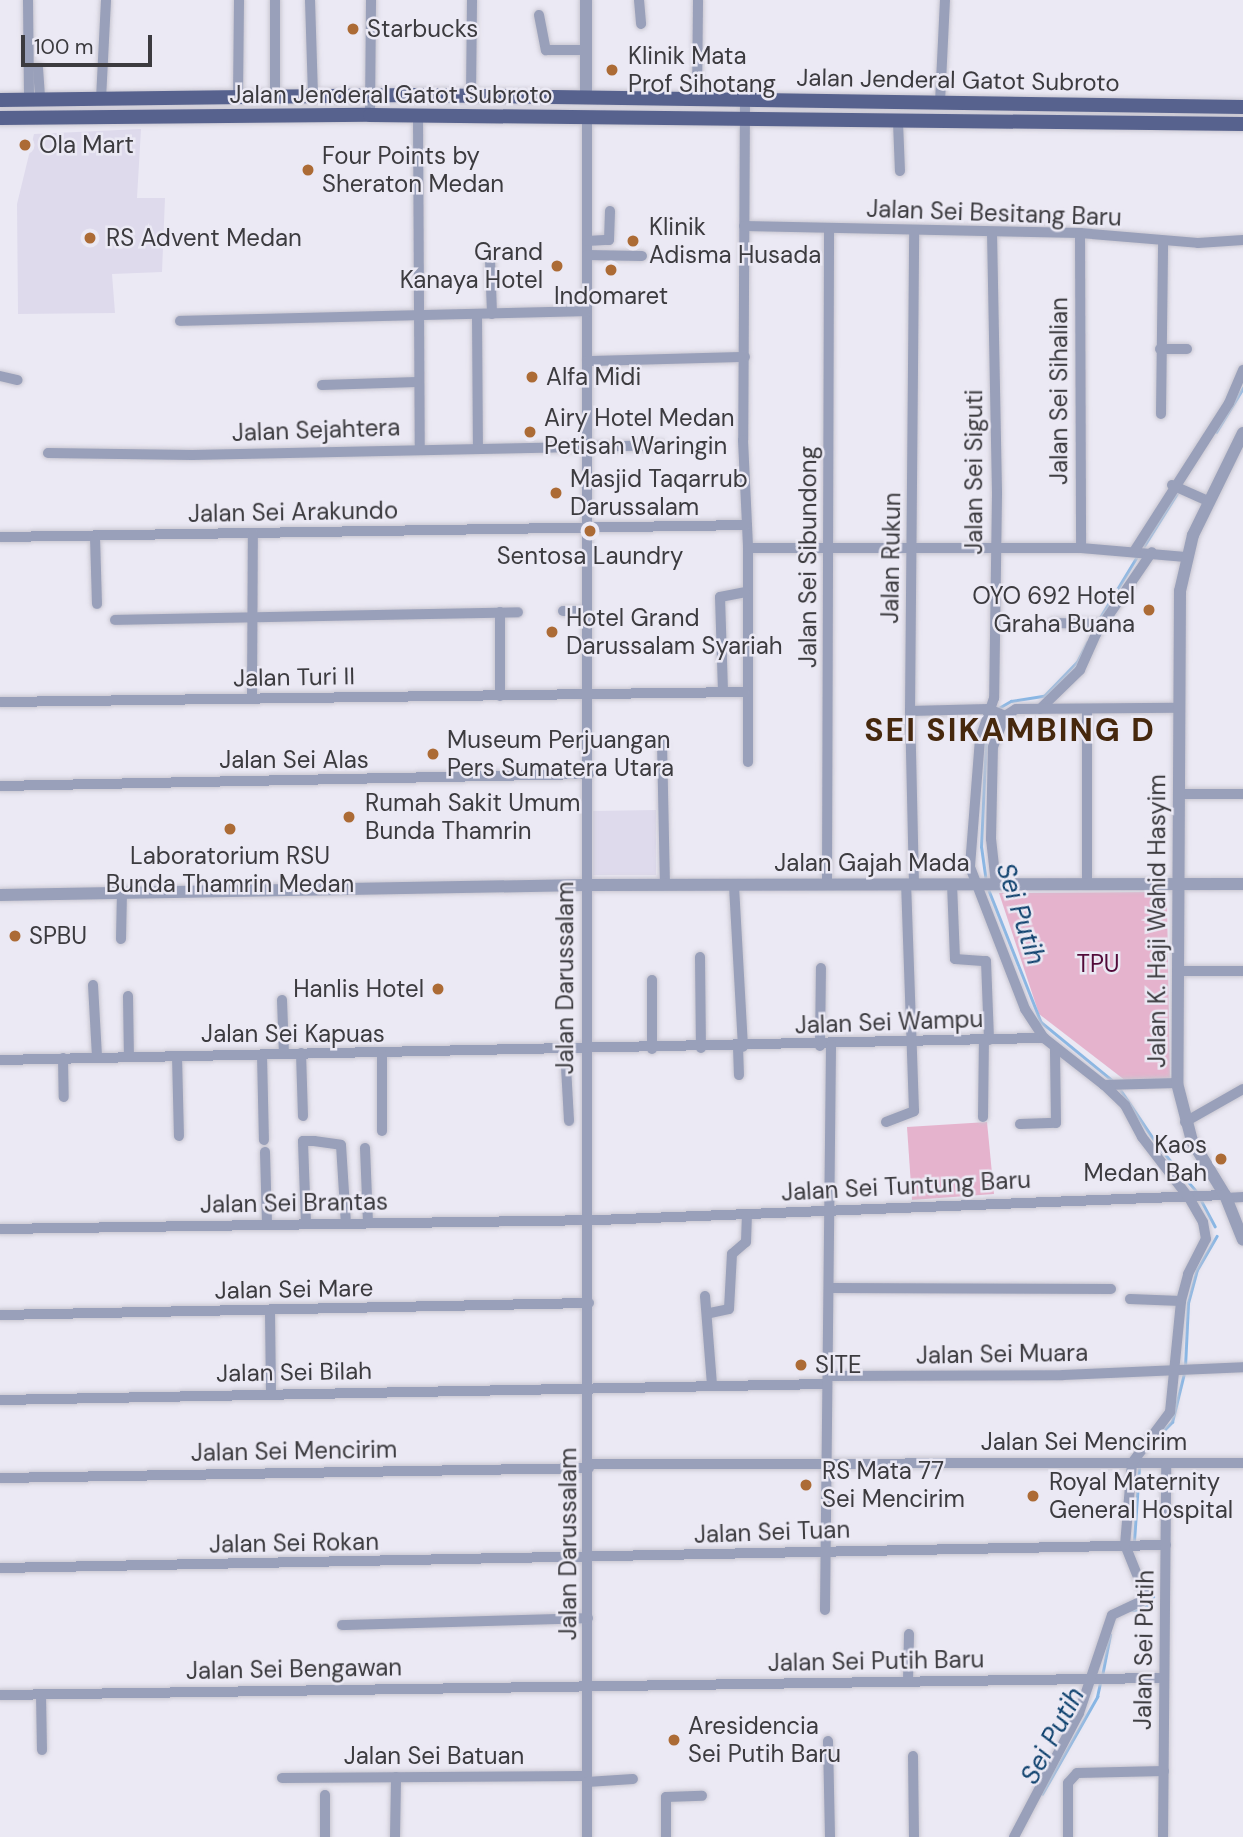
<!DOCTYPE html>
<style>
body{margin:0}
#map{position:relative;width:1243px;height:1837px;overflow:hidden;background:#ebe9f4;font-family:"DM Sans",sans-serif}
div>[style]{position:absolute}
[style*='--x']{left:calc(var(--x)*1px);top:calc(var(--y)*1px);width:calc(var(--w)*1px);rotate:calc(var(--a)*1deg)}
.built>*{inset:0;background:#dedaec}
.green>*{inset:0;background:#e5b3cd}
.stream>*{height:2.5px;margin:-1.25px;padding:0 1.25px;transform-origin:1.25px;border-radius:1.25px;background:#87b6e5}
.roads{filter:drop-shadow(0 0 2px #c8c6d0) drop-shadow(0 0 2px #c8c6d0)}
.minor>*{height:10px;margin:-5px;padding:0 5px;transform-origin:5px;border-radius:5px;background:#99a0ba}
.tertiary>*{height:12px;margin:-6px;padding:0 6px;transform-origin:6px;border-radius:6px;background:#99a0ba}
.primary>*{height:14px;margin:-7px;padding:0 7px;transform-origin:7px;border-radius:7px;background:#57628e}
.dots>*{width:19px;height:19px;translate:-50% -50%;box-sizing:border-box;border:4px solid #ebe9f4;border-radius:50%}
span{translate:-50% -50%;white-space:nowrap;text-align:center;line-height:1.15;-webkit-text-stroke:5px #ebe9f4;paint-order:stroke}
.poi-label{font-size:24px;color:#3c3b3f}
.left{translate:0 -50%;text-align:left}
.right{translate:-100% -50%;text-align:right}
.street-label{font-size:24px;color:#3c3b3f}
.park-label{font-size:24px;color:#520b3a}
.water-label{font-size:26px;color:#11436f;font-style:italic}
.district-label{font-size:32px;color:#46280d;font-weight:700;letter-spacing:2px}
.scale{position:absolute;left:21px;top:35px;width:131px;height:32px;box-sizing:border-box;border:4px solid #3c3b3f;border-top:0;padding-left:9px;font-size:21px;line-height:24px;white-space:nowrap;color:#3c3b3f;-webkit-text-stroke:5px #ebe9f4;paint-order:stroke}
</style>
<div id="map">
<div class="built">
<i style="clip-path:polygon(141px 129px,137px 198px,165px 198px,162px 272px,112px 274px,115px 313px,18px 314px,17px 204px,34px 134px)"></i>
<i style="clip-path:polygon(656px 810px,656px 875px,593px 875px,593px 811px)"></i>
</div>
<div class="green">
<i style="clip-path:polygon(1160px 892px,1167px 903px,1170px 1081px,1126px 1081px,1039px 1014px,999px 893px)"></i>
<i style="clip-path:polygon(987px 1122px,994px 1194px,912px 1200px,907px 1127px)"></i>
</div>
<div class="stream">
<i style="--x:1216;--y:432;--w:52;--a:-58.5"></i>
<i style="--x:1142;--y:549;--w:70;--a:-57.9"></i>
<i style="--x:1098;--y:621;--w:77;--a:-58.8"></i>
<i style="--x:997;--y:709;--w:16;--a:-30"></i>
<i style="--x:1011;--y:701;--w:33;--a:-9"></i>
<i style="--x:1044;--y:696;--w:47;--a:-45.9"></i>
<i style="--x:1077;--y:662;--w:22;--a:-63"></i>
<i style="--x:986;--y:882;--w:35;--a:-98"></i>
<i style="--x:981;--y:847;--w:66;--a:-87.4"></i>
<i style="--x:984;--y:781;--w:40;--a:-87.1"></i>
<i style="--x:986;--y:741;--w:27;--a:-73"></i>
<i style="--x:988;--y:888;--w:144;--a:68.4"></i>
<i style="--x:1041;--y:1022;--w:93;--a:39.3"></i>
<i style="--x:1120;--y:1089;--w:70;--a:56.1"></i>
<i style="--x:1159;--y:1147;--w:59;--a:49.8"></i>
<i style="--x:1200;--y:1198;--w:32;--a:62"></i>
<i style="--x:1185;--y:1367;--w:64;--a:-87.3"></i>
<i style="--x:1188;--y:1303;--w:34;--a:-75"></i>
<i style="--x:1197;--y:1270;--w:39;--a:-60"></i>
<i style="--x:1158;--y:1436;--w:20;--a:-45"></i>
<i style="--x:1172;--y:1422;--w:50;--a:-76.2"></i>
<i style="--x:1134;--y:1541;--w:74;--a:-86.1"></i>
<i style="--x:1131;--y:1610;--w:13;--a:-4"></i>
<i style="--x:1144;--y:1609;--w:15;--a:-53"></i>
<i style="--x:1153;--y:1597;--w:22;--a:-117"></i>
<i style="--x:1102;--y:1676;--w:42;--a:-79"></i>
<i style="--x:1042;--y:1794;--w:112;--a:-60.4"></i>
<i style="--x:1097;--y:1697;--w:14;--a:-78"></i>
</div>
<div class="roads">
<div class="minor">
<i style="--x:28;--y:0;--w:100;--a:89.4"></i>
<i style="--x:275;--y:0;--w:97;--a:90"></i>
<i style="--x:310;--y:0;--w:96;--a:88.2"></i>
<i style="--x:639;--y:0;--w:24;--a:85"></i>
<i style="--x:539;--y:15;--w:36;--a:79"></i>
<i style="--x:546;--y:50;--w:40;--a:0"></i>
<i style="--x:38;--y:68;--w:32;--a:86"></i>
<i style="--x:471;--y:96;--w:96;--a:-89.4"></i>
<i style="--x:238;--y:97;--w:97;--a:-89.4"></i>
<i style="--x:697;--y:98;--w:98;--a:-89.4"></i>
<i style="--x:101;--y:99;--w:99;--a:-87.1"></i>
<i style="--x:745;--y:100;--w:340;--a:90.3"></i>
<i style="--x:743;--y:440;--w:108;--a:87.3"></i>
<i style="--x:748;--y:548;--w:214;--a:90"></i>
<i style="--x:940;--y:102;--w:102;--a:-87.2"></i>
<i style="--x:370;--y:115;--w:115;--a:-89.5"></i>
<i style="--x:418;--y:115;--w:333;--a:89.7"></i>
<i style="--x:587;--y:118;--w:1719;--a:90"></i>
<i style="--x:898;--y:122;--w:49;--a:87.7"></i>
<i style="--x:744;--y:226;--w:336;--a:1.2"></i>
<i style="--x:1080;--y:233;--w:118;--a:4.8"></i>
<i style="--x:1198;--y:243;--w:45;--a:-3.8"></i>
<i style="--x:992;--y:232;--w:262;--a:88.9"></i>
<i style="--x:997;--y:494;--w:204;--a:90.8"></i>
<i style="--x:994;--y:698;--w:43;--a:108.9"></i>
<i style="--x:980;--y:739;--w:128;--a:94.5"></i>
<i style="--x:970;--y:867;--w:152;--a:68.8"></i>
<i style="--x:1025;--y:1009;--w:35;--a:57"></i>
<i style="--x:1080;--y:233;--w:315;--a:89.8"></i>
<i style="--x:587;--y:241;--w:22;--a:-3"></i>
<i style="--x:609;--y:240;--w:29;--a:-88"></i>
<i style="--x:587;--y:255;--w:55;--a:1"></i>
<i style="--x:490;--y:259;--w:55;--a:87.9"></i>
<i style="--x:477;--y:314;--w:135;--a:89.6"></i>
<i style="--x:180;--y:321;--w:406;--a:-1.4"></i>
<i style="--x:1160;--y:349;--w:27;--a:0"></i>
<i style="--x:587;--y:361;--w:158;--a:-1.5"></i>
<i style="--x:0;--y:376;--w:18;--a:13"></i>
<i style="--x:322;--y:385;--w:95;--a:-1.8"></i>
<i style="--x:1161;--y:414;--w:173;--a:-89.3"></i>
<i style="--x:48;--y:453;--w:144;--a:0.8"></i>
<i style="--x:192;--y:455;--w:469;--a:-1.2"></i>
<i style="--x:1172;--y:485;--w:39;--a:24"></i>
<i style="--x:0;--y:537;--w:747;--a:-0.92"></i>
<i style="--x:95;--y:537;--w:67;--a:88.3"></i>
<i style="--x:748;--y:548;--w:333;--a:0"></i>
<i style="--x:1081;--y:548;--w:105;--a:4.9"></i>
<i style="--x:1135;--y:550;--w:174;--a:-57.4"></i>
<i style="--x:1229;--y:403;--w:36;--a:-67"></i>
<i style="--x:563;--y:611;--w:24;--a:0"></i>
<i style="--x:500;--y:612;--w:84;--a:90"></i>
<i style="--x:115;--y:620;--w:403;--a:-1.1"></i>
<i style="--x:1053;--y:623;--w:50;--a:1.1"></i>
<i style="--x:723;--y:692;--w:95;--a:-91.8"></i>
<i style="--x:720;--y:597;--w:25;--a:-11"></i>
<i style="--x:252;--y:698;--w:165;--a:-89.7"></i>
<i style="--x:0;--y:702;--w:745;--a:-0.77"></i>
<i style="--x:1040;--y:709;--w:56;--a:-44.3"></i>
<i style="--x:1080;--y:670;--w:39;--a:-66"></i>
<i style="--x:1096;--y:634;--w:99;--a:-55.7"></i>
<i style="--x:910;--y:711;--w:78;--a:-1.5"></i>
<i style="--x:988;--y:709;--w:18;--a:22"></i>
<i style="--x:662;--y:743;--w:142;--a:88.8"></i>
<i style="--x:0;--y:786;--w:589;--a:-1.17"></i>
<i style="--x:1178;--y:794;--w:65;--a:0"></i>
<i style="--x:827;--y:884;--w:654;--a:-89.82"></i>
<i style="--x:914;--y:884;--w:173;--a:-91.3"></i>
<i style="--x:910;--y:711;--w:479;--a:-89.5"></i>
<i style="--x:952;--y:884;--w:75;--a:87.7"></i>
<i style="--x:955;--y:959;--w:31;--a:4"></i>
<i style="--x:986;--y:961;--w:79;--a:87.8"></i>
<i style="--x:996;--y:884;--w:45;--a:-96.3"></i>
<i style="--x:991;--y:839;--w:92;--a:-88.8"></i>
<i style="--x:993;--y:747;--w:33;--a:-69"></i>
<i style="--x:1005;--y:716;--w:13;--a:-32"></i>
<i style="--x:1016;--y:709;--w:162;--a:-0.4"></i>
<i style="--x:1087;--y:884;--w:174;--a:-90"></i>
<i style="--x:734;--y:886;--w:161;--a:86.8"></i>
<i style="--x:121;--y:939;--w:46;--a:-88.8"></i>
<i style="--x:700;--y:957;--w:91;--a:89.4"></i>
<i style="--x:1177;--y:971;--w:66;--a:0"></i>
<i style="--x:93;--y:985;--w:72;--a:86.8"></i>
<i style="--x:128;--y:996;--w:61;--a:89.1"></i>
<i style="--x:282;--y:1000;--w:54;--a:87.9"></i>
<i style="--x:820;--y:1046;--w:78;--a:-89.3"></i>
<i style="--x:738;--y:1047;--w:28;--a:88"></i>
<i style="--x:565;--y:1049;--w:72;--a:86.8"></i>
<i style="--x:652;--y:1049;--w:69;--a:-90"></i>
<i style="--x:301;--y:1053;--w:63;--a:88.2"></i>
<i style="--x:262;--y:1055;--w:85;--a:88.7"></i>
<i style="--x:177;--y:1056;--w:80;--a:88.6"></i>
<i style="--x:63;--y:1058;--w:39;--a:89"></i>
<i style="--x:0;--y:1060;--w:1044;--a:-1.21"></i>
<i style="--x:1044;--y:1038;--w:76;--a:38.1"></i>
<i style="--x:1104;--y:1085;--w:73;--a:-1.6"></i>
<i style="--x:983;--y:1117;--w:77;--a:-89.3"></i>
<i style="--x:886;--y:1122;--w:30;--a:-21"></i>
<i style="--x:914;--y:1111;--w:227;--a:-92"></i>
<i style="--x:1185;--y:1122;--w:67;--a:-29.6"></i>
<i style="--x:1020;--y:1124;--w:36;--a:-2"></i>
<i style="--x:1056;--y:1123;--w:73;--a:-90.8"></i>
<i style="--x:382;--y:1131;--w:77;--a:-90"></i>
<i style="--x:365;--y:1148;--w:75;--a:87.7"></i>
<i style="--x:265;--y:1152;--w:72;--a:88.4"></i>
<i style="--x:1226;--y:1198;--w:17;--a:-3"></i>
<i style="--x:306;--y:1224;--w:83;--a:-92.1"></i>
<i style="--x:303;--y:1141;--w:11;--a:0"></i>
<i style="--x:314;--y:1141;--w:27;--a:8"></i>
<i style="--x:341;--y:1145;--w:79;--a:86.4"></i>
<i style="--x:0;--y:1229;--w:599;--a:-0.86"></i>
<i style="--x:599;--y:1220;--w:626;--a:-2.29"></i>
<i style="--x:829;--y:1288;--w:282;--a:0.2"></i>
<i style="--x:705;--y:1296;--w:89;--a:85.5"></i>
<i style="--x:1130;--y:1299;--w:51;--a:2.2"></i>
<i style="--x:270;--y:1312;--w:81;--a:89.3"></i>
<i style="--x:710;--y:1313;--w:19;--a:-12"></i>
<i style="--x:729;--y:1309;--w:55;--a:-86.9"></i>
<i style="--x:732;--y:1254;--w:18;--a:-41"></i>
<i style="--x:746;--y:1242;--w:28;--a:-88"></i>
<i style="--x:0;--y:1315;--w:589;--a:-1.17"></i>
<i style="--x:828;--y:1376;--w:235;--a:-0.2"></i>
<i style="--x:1063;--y:1375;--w:180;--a:-2.5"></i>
<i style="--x:0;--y:1400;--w:827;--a:-1.11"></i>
<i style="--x:589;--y:1464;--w:654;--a:-0.09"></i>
<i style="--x:0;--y:1478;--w:589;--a:-0.97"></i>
<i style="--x:0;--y:1568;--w:1166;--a:-1.13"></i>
<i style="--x:825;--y:1610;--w:565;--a:-89.39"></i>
<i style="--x:342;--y:1625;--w:246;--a:-1.6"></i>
<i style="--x:908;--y:1682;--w:48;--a:-88.8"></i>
<i style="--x:41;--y:1694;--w:56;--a:89"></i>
<i style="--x:0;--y:1695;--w:1164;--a:-0.84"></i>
<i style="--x:828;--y:1741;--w:96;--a:88.8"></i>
<i style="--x:913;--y:1756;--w:81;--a:89.3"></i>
<i style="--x:282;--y:1778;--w:304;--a:-0.4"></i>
<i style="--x:587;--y:1782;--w:46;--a:-3.7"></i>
<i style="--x:325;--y:1795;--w:42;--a:90"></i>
<i style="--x:395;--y:1837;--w:60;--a:-89"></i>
<i style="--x:666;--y:1837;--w:40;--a:-90"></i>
<i style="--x:666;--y:1797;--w:36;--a:-2"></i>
<i style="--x:1014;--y:1837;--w:140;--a:-62.3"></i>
<i style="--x:1079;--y:1713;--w:103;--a:-71.4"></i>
<i style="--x:1112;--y:1615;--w:33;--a:-25"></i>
<i style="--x:1142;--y:1601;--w:9;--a:-77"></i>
<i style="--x:1144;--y:1592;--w:51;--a:-112"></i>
<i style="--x:1125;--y:1545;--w:82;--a:-85.1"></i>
<i style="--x:1132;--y:1463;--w:64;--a:-53.3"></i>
<i style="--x:1170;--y:1412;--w:112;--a:-84.3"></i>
<i style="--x:1181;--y:1301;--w:28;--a:-75"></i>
<i style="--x:1188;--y:1274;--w:39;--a:-63"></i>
<i style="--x:1206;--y:1239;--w:17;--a:-100"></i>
<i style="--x:1203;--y:1222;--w:28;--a:-120"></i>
<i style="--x:1189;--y:1198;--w:77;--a:-127.6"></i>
<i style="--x:1142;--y:1137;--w:36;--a:-118"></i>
<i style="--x:1125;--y:1105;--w:29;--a:-136"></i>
<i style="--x:1068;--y:1837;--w:54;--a:-90"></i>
<i style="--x:1068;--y:1783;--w:13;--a:-48"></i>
<i style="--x:1077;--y:1773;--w:87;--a:-1.3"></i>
<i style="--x:1163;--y:1837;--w:374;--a:-89.5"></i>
</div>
<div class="tertiary">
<i style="--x:586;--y:0;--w:98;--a:90"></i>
<i style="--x:1243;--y:433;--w:114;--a:116.1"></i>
<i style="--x:1193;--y:535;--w:57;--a:103.1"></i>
<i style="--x:1180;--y:591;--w:492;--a:90.3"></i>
<i style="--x:1177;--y:1083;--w:60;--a:75.5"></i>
<i style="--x:1192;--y:1141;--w:63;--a:58.6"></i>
<i style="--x:1225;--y:1195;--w:48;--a:68.2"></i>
<i style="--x:0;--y:895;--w:585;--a:-0.98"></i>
<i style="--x:585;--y:885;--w:658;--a:-0.09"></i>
</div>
<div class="primary">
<i style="--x:0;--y:100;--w:411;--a:-0.7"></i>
<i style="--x:411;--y:95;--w:832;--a:0.83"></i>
<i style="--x:0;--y:118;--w:370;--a:-0.5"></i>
<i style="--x:370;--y:115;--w:873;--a:0.59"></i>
</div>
</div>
<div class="dots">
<i style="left:353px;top:29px;background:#ac6b35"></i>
<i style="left:612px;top:70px;background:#ac6b35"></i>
<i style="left:25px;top:145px;background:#ac6b35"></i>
<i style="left:308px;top:170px;background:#ac6b35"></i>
<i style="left:90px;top:238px;background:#ac6b35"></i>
<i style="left:633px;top:241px;background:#ac6b35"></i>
<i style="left:557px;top:266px;background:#ac6b35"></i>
<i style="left:611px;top:270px;background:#ac6b35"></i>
<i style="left:532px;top:377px;background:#ac6b35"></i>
<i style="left:530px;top:432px;background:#ac6b35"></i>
<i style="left:556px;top:493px;background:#ac6b35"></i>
<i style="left:590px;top:531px;background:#ac6b35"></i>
<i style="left:1149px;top:610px;background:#ac6b35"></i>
<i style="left:552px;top:632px;background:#ac6b35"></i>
<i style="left:433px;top:754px;background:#ac6b35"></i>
<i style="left:349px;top:817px;background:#ac6b35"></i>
<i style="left:230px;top:829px;background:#ac6b35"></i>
<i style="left:15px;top:936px;background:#ac6b35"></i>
<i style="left:438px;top:989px;background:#ac6b35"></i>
<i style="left:1221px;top:1159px;background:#ac6b35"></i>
<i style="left:801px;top:1365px;background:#ac6b35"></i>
<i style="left:806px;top:1485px;background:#ac6b35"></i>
<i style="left:1033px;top:1496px;background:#ac6b35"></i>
<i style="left:674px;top:1740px;background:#ac6b35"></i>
</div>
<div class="poi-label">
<span class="left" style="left:367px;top:29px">Starbucks</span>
<span class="left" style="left:628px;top:70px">Klinik Mata<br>Prof Sihotang</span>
<span class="left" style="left:39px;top:145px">Ola Mart</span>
<span class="left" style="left:322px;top:170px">Four Points by<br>Sheraton Medan</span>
<span class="left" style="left:649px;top:241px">Klinik<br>Adisma Husada</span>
<span class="left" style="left:106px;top:238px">RS Advent Medan</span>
<span class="right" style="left:543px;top:266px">Grand<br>Kanaya Hotel</span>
<span style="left:611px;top:296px">Indomaret</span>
<span class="left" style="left:546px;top:377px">Alfa Midi</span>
<span class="left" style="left:544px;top:432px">Airy Hotel Medan<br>Petisah Waringin</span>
<span class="left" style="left:570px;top:493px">Masjid Taqarrub<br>Darussalam</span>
<span style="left:590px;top:556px">Sentosa Laundry</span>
<span class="right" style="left:1135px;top:610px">OYO 692 Hotel<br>Graha Buana</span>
<span class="left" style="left:566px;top:632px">Hotel Grand<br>Darussalam Syariah</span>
<span class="left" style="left:447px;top:754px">Museum Perjuangan<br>Pers Sumatera Utara</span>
<span class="left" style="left:365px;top:817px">Rumah Sakit Umum<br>Bunda Thamrin</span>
<span style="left:230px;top:870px">Laboratorium RSU<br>Bunda Thamrin Medan</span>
<span class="left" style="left:29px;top:936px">SPBU</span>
<span class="right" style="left:424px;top:989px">Hanlis Hotel</span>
<span class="right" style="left:1207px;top:1159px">Kaos<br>Medan Bah</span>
<span class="left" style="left:815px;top:1365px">SITE</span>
<span class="left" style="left:822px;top:1485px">RS Mata 77<br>Sei Mencirim</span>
<span class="left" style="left:1049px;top:1496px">Royal Maternity<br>General Hospital</span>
<span class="left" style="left:688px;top:1740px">Aresidencia<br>Sei Putih Baru</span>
</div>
<div class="street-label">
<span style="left:958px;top:80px;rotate:1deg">Jalan Jenderal Gatot Subroto</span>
<span style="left:391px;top:95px">Jalan Jenderal Gatot Subroto</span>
<span style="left:994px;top:213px;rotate:2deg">Jalan Sei Besitang Baru</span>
<span style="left:1059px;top:391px;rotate:-90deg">Jalan Sei Sihalian</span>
<span style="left:316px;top:430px;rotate:-2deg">Jalan Sejahtera</span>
<span style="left:974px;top:472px;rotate:-90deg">Jalan Sei Siguti</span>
<span style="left:293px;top:512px;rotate:-1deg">Jalan Sei Arakundo</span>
<span style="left:808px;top:557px;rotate:-90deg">Jalan Sei Sibundong</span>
<span style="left:891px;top:558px;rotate:-89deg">Jalan Rukun</span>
<span style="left:294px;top:677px;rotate:-1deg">Jalan Turi II</span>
<span style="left:294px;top:760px">Jalan Sei Alas</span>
<span style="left:872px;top:863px">Jalan Gajah Mada</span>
<span style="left:1157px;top:921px;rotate:-90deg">Jalan K. Haji Wahid Hasyim</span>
<span style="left:565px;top:978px;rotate:-90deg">Jalan Darussalam</span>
<span style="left:889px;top:1022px;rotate:-2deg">Jalan Sei Wampu</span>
<span style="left:293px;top:1034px">Jalan Sei Kapuas</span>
<span style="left:906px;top:1186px;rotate:-3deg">Jalan Sei Tuntung Baru</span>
<span style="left:294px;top:1203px;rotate:-1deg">Jalan Sei Brantas</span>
<span style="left:294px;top:1289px;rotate:-1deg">Jalan Sei Mare</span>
<span style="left:1002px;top:1354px;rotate:-1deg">Jalan Sei Muara</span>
<span style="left:294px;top:1372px;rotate:-1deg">Jalan Sei Bilah</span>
<span style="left:1084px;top:1442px">Jalan Sei Mencirim</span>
<span style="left:294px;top:1451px;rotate:-1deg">Jalan Sei Mencirim</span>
<span style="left:772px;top:1532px;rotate:-2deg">Jalan Sei Tuan</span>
<span style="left:294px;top:1543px;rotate:-1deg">Jalan Sei Rokan</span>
<span style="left:568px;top:1544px;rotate:-90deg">Jalan Darussalam</span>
<span style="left:1144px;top:1650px;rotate:-89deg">Jalan Sei Putih</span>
<span style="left:876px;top:1661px;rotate:-1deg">Jalan Sei Putih Baru</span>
<span style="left:294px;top:1669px;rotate:-1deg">Jalan Sei Bengawan</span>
<span style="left:434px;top:1756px">Jalan Sei Batuan</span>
</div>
<div class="park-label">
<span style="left:1098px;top:964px">TPU</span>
</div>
<div class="water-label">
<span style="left:1020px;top:914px;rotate:72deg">Sei Putih</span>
<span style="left:1053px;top:1736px;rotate:-62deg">Sei Putih</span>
</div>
<div class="district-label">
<span style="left:1010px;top:730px">SEI SIKAMBING D</span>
</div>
<div class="scale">100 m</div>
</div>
